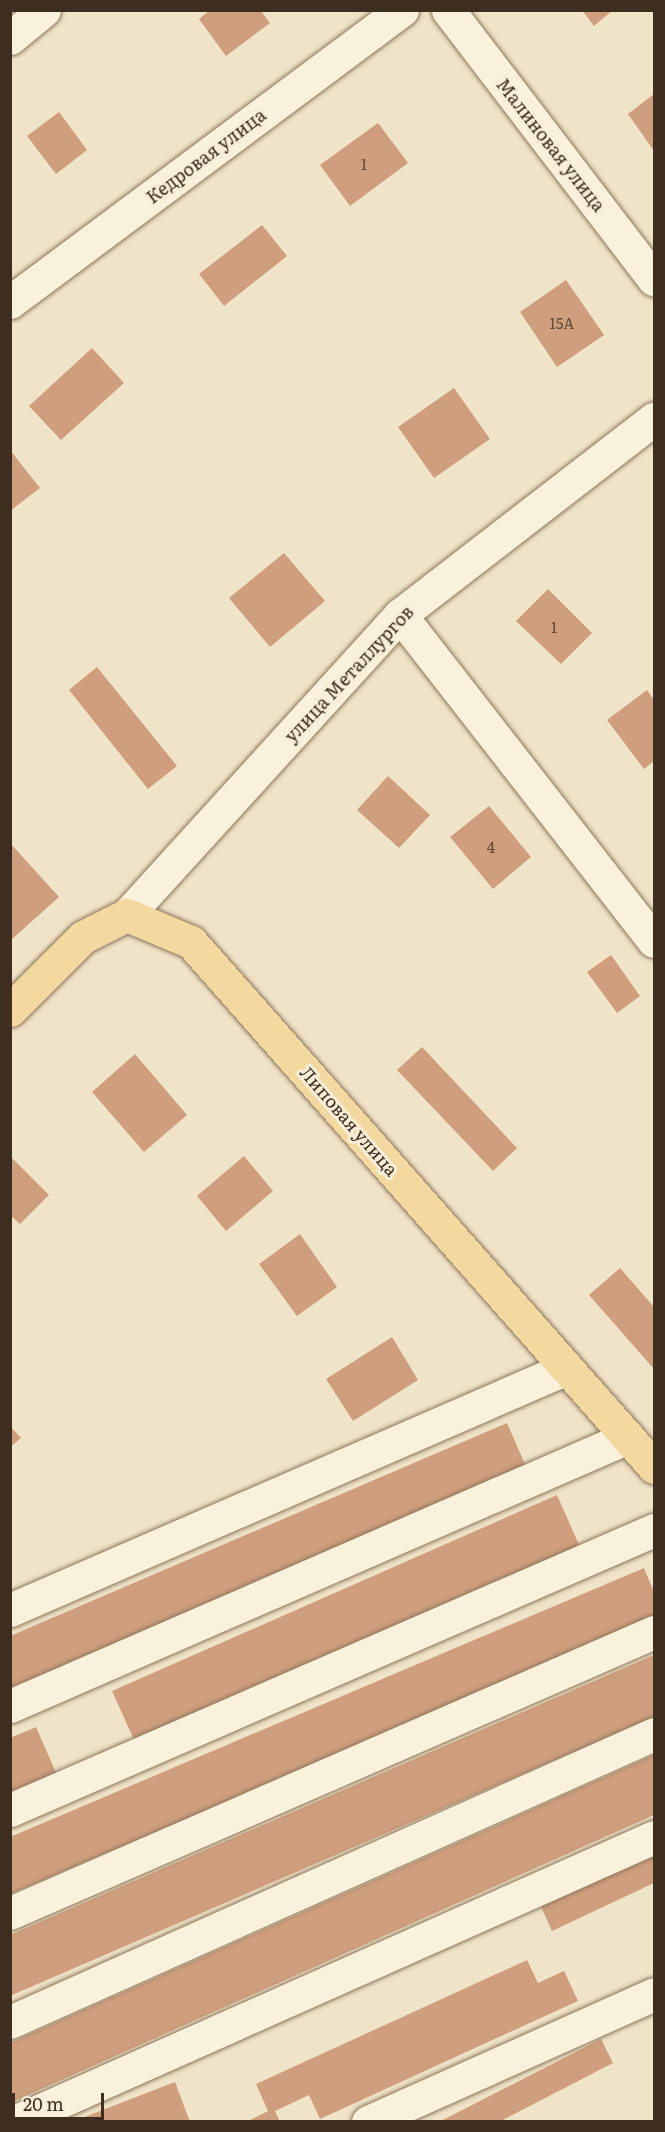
<!DOCTYPE html>
<meta charset="utf-8">
<style>
body{margin:0}
#map{position:relative;width:665px;height:2132px;overflow:hidden;background:#f0e4c8;font-family:Literata,serif}
div>[style]{position:absolute}
[style*='--x']{left:calc(var(--x)*1px);top:calc(var(--y)*1px);width:calc(var(--w)*1px);rotate:calc(var(--a)*1deg)}
.building>*{inset:0;background:#cf9f7d}
.roads{filter:drop-shadow(0 0 2px #8d765c) drop-shadow(0 0 2px #8d765c)}
.minor>*{height:33px;margin:-16.5px;padding:0 16.5px;transform-origin:16.5px;border-radius:16.5px;background:#faf1dc}
.major>*{height:33px;margin:-16.5px;padding:0 16.5px;transform-origin:16.5px;border-radius:16.5px;background:#f3d9a0}
span{translate:-50% -50%;white-space:nowrap;text-align:center;line-height:1.15;-webkit-text-stroke:6px #f7eed8;paint-order:stroke}
.number-label{font-size:15px;color:#624a37}
.number-label span{-webkit-text-stroke-width:0}
.street-label{font-size:18px;color:#3d2e20}
.frame{position:absolute;inset:0;border:12px solid #3d2e20;pointer-events:none}
.scale{position:absolute;left:12px;top:2093px;width:92px;height:27px;box-sizing:border-box;border:3px solid #3d2e20;border-top:0;padding-left:8px;font-size:18px;line-height:21px;white-space:nowrap;color:#3d2e20;-webkit-text-stroke:4px #f7eed8;paint-order:stroke}
</style>
<div id="map">
<div class="building">
<i style="clip-path:polygon(210px 10px,260px 10px,270px 23px,226px 56px,199px 19px)"></i>
<i style="clip-path:polygon(582px 10px,613px 10px,594px 26px)"></i>
<i style="clip-path:polygon(654px 94px,654px 151px,628px 114px)"></i>
<i style="clip-path:polygon(59px 112px,87px 150px,56px 174px,27px 136px)"></i>
<i style="clip-path:polygon(378px 123px,408px 163px,350px 206px,320px 165px)"></i>
<i style="clip-path:polygon(262px 225px,287px 256px,224px 306px,199px 274px)"></i>
<i style="clip-path:polygon(566px 280px,604px 335px,557px 367px,520px 312px)"></i>
<i style="clip-path:polygon(92px 348px,124px 383px,61px 440px,29px 406px)"></i>
<i style="clip-path:polygon(454px 388px,490px 439px,434px 478px,398px 427px)"></i>
<i style="clip-path:polygon(10px 450px,40px 488px,10px 511px)"></i>
<i style="clip-path:polygon(284px 553px,325px 601px,270px 647px,229px 598px)"></i>
<i style="clip-path:polygon(548px 589px,592px 633px,561px 664px,516px 621px)"></i>
<i style="clip-path:polygon(97px 667px,177px 766px,148px 789px,69px 690px)"></i>
<i style="clip-path:polygon(647px 690px,654px 700px,654px 761px,644px 769px,607px 720px)"></i>
<i style="clip-path:polygon(388px 776px,430px 815px,399px 848px,357px 810px)"></i>
<i style="clip-path:polygon(489px 806px,531px 857px,493px 889px,450px 837px)"></i>
<i style="clip-path:polygon(10px 843px,59px 897px,12px 939px,10px 937px)"></i>
<i style="clip-path:polygon(611px 955px,640px 996px,617px 1013px,587px 972px)"></i>
<i style="clip-path:polygon(422px 1047px,517px 1148px,493px 1171px,397px 1070px)"></i>
<i style="clip-path:polygon(135px 1054px,187px 1115px,144px 1152px,92px 1092px)"></i>
<i style="clip-path:polygon(10px 1156px,49px 1195px,20px 1224px,10px 1215px)"></i>
<i style="clip-path:polygon(244px 1156px,273px 1191px,226px 1231px,197px 1196px)"></i>
<i style="clip-path:polygon(300px 1234px,337px 1287px,297px 1316px,259px 1264px)"></i>
<i style="clip-path:polygon(620px 1268px,654px 1307px,654px 1369px,589px 1295px)"></i>
<i style="clip-path:polygon(392px 1337px,418px 1380px,353px 1421px,326px 1379px)"></i>
<i style="clip-path:polygon(507px 1423px,528px 1471px,10px 1694px,10px 1636px)"></i>
<i style="clip-path:polygon(10px 1426px,21px 1438px,10px 1447px)"></i>
<i style="clip-path:polygon(557px 1495px,580px 1547px,135px 1742px,112px 1691px)"></i>
<i style="clip-path:polygon(644px 1568px,654px 1592px,654px 1620px,10px 1894px,10px 1837px)"></i>
<i style="clip-path:polygon(654px 1655px,654px 1717px,10px 1996px,10px 1935px)"></i>
<i style="clip-path:polygon(36px 1727px,57px 1775px,10px 1796px,10px 1738px)"></i>
<i style="clip-path:polygon(654px 1755px,654px 1815px,10px 2103px,10px 2043px)"></i>
<i style="clip-path:polygon(654px 1855px,654px 1883px,552px 1931px,541px 1907px)"></i>
<i style="clip-path:polygon(527px 1960px,538px 1983px,564px 1971px,578px 2001px,320px 2119px,309px 2095px,275px 2111px,280px 2122px,246px 2122px,268px 2111px,256px 2084px)"></i>
<i style="clip-path:polygon(601px 2039px,613px 2063px,499px 2122px,439px 2122px)"></i>
<i style="clip-path:polygon(175px 2082px,190px 2122px,74px 2122px,74px 2121px)"></i>
</div>
<div class="roads">
<div class="minor">
<i style="--x:448;--y:10;--w:339;--a:52.6"></i>
<i style="--x:10;--y:38;--w:44;--a:-39.5"></i>
<i style="--x:10;--y:302;--w:489;--a:-36.7"></i>
<i style="--x:400;--y:615;--w:413;--a:52.1"></i>
<i style="--x:127;--y:915;--w:406;--a:-47.7"></i>
<i style="--x:400;--y:615;--w:321;--a:-37.7"></i>
<i style="--x:10;--y:1610;--w:607;--a:-23.48"></i>
<i style="--x:10;--y:1706;--w:674;--a:-23.52"></i>
<i style="--x:10;--y:1810;--w:702;--a:-23.5"></i>
<i style="--x:10;--y:1913;--w:703;--a:-23.57"></i>
<i style="--x:10;--y:2022;--w:705;--a:-24.09"></i>
<i style="--x:14;--y:2122;--w:701;--a:-24"></i>
<i style="--x:368;--y:2122;--w:313;--a:-24.1"></i>
</div>
<div class="major">
<i style="--x:10;--y:1010;--w:103;--a:-45"></i>
<i style="--x:83;--y:937;--w:49;--a:-26.6"></i>
<i style="--x:127;--y:915;--w:69;--a:22.9"></i>
<i style="--x:191;--y:942;--w:700;--a:48.59"></i>
</div>
</div>
<div class="number-label">
<span style="left:364px;top:164px">1</span>
<span style="left:562px;top:323px">15А</span>
<span style="left:554px;top:627px">1</span>
<span style="left:491px;top:847px">4</span>
</div>
<div class="street-label">
<span style="left:551px;top:145px;rotate:52deg">Малиновая улица</span>
<span style="left:206px;top:156px;rotate:-37deg">Кедровая улица</span>
<span style="left:349px;top:674px;rotate:-47deg">улица Металлургов</span>
<span style="left:349px;top:1121px;rotate:49deg">Липовая улица</span>
</div>
<div class="frame"></div>
<div class="scale">20 m</div>
</div>
